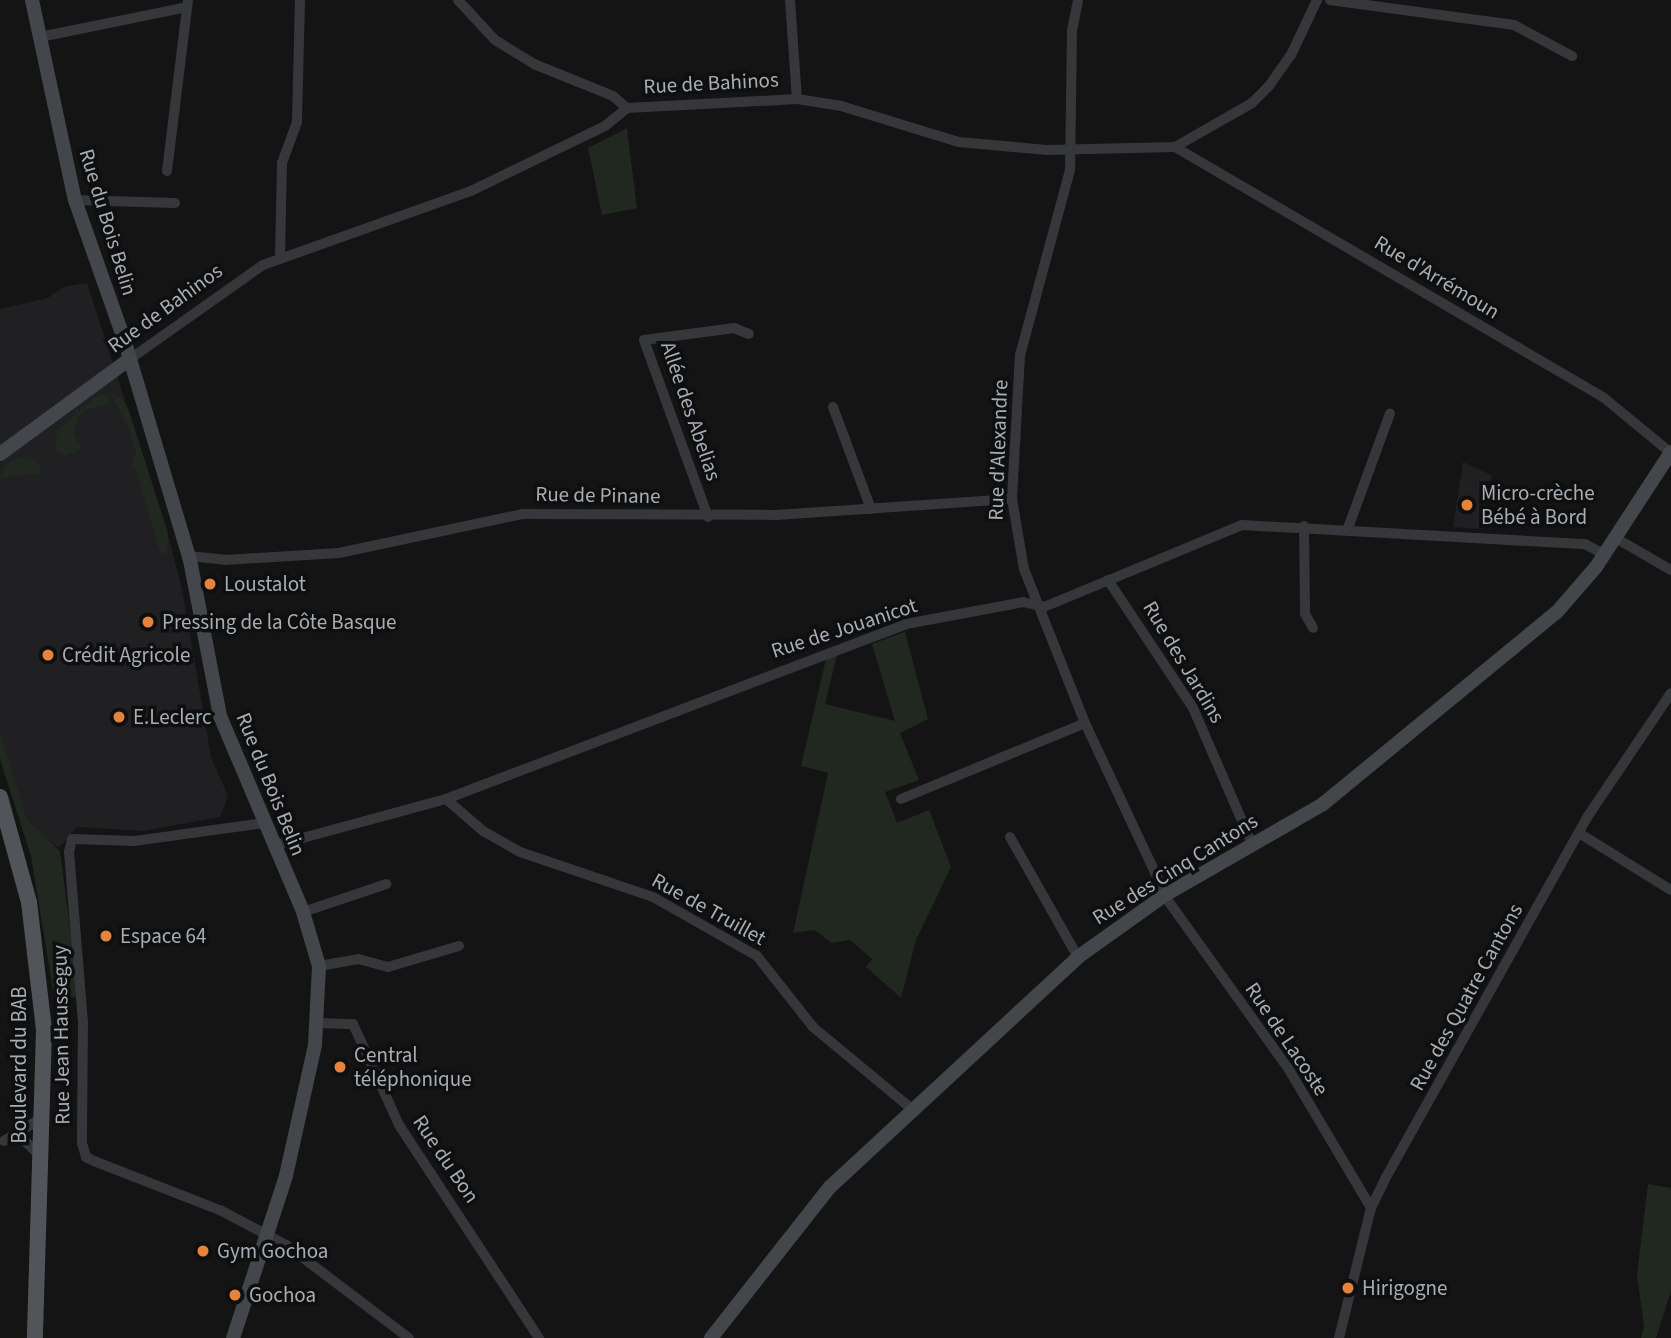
<!DOCTYPE html>
<meta charset="utf-8">
<style>
body{margin:0}
#map{position:relative;width:1671px;height:1338px;overflow:hidden;background:#141415;font-family:"Source Sans 3",sans-serif}
div>[style]{position:absolute}
[style*='--x']{left:calc(var(--x)*1px);top:calc(var(--y)*1px);width:calc(var(--w)*1px);rotate:calc(var(--a)*1deg)}
.built>*{inset:0;background:#202022}
.green>*{inset:0;background:#212820}
.street>*{height:10px;margin:-5px;padding:0 5px;transform-origin:5px;border-radius:5px;background:#35373a}
.secondary>*{height:14px;margin:-7px;padding:0 7px;transform-origin:7px;border-radius:7px;background:#43464a}
.primary>*{height:16px;margin:-8px;padding:0 8px;transform-origin:8px;border-radius:8px;background:#515559}
.dots>*{width:19px;height:19px;translate:-50% -50%;box-sizing:border-box;border:4px solid #0f0f10;border-radius:50%}
span{translate:-50% -50%;white-space:nowrap;text-align:center;line-height:1.15;-webkit-text-stroke:7px #0f0f10;paint-order:stroke}
.street-label{font-size:21px;color:#a6aeb5}
.poi-label{font-size:21px;color:#a6aeb5}
.left{translate:0 -50%;text-align:left}
</style>
<div id="map">
<div class="built">
<i style="clip-path:polygon(87px 283px,166px 528px,182px 589px,211px 757px,228px 796px,220px 817px,142px 831px,77px 827px,59px 848px,25px 823px,0 743px,0 309px,48px 298px,63px 287px)"></i>
<i style="clip-path:polygon(1463px 462px,1493px 476px,1480px 494px,1479px 529px,1453px 527px)"></i>
</div>
<div class="green">
<i style="clip-path:polygon(627px 128px,637px 208px,602px 215px,588px 148px)"></i>
<i style="clip-path:polygon(108px 393px,111px 404px,86px 410px,77px 418px,74px 434px,82px 449px,65px 456px,55px 451px,57px 431px,95px 397px)"></i>
<i style="clip-path:polygon(110px 393px,119px 396px,128px 408px,168px 533px,167px 551px,161px 555px,135px 467px,130px 468px,136px 452px,128px 426px)"></i>
<i style="clip-path:polygon(19px 457px,38px 461px,41px 473px,0 478px,4px 467px)"></i>
<i style="clip-path:polygon(905px 632px,928px 719px,900px 733px,919px 780px,885px 792px,897px 823px,929px 810px,951px 867px,916px 940px,901px 998px,866px 967px,872px 959px,850px 940px,831px 943px,815px 930px,793px 933px,828px 773px,801px 766px,826px 659px,837px 655px,825px 704px,895px 721px,872px 644px)"></i>
<i style="clip-path:polygon(0 733px,27px 820px,60px 851px,79px 997px,54px 996px,31px 856px,0 759px)"></i>
<i style="clip-path:polygon(1648px 1184px,1671px 1188px,1671px 1291px,1656px 1338px,1641px 1338px,1644px 1327px,1637px 1274px)"></i>
</div>
<div class="street">
<i style="--x:458;--y:0;--w:54;--a:47.2"></i>
<i style="--x:495;--y:40;--w:46;--a:31.6"></i>
<i style="--x:534;--y:64;--w:85;--a:22.1"></i>
<i style="--x:613;--y:96;--w:18;--a:41"></i>
<i style="--x:790;--y:0;--w:99;--a:86"></i>
<i style="--x:1078;--y:0;--w:31;--a:101"></i>
<i style="--x:1072;--y:30;--w:140;--a:90.8"></i>
<i style="--x:1070;--y:170;--w:192;--a:105.1"></i>
<i style="--x:1020;--y:355;--w:144;--a:93.2"></i>
<i style="--x:1012;--y:499;--w:71;--a:80.3"></i>
<i style="--x:1024;--y:569;--w:166;--a:68.4"></i>
<i style="--x:1085;--y:723;--w:198;--a:64.9"></i>
<i style="--x:1169;--y:902;--w:204;--a:54.4"></i>
<i style="--x:1288;--y:1068;--w:163;--a:59.3"></i>
<i style="--x:1330;--y:0;--w:186;--a:7.7"></i>
<i style="--x:1514;--y:25;--w:66;--a:28.1"></i>
<i style="--x:40;--y:37;--w:150;--a:-11.5"></i>
<i style="--x:1175;--y:147;--w:496;--a:30.3"></i>
<i style="--x:1603;--y:397;--w:88;--a:39.5"></i>
<i style="--x:167;--y:171;--w:172;--a:-83"></i>
<i style="--x:75;--y:200;--w:100;--a:1.7"></i>
<i style="--x:280;--y:257;--w:94;--a:-88.8"></i>
<i style="--x:282;--y:163;--w:44;--a:-69.9"></i>
<i style="--x:297;--y:122;--w:122;--a:-88.6"></i>
<i style="--x:130;--y:359;--w:163;--a:-35.3"></i>
<i style="--x:263;--y:265;--w:221;--a:-19.6"></i>
<i style="--x:471;--y:191;--w:149;--a:-25.9"></i>
<i style="--x:605;--y:126;--w:28;--a:-39"></i>
<i style="--x:627;--y:108;--w:170;--a:-3"></i>
<i style="--x:797;--y:99;--w:45;--a:9"></i>
<i style="--x:841;--y:106;--w:123;--a:17"></i>
<i style="--x:959;--y:142;--w:88;--a:5.2"></i>
<i style="--x:1047;--y:150;--w:128;--a:-1.3"></i>
<i style="--x:1175;--y:147;--w:89;--a:-29.7"></i>
<i style="--x:1252;--y:103;--w:24;--a:-45"></i>
<i style="--x:1269;--y:86;--w:38;--a:-55"></i>
<i style="--x:1291;--y:55;--w:61;--a:-64.7"></i>
<i style="--x:833;--y:407;--w:109;--a:69.6"></i>
<i style="--x:708;--y:517;--w:188;--a:-109.9"></i>
<i style="--x:644;--y:340;--w:91;--a:-7.6"></i>
<i style="--x:734;--y:328;--w:16;--a:22"></i>
<i style="--x:1304;--y:526;--w:88;--a:89.3"></i>
<i style="--x:1305;--y:614;--w:16;--a:60"></i>
<i style="--x:1348;--y:528;--w:122;--a:-69.9"></i>
<i style="--x:1614;--y:537;--w:66;--a:30.1"></i>
<i style="--x:189;--y:556;--w:36;--a:6"></i>
<i style="--x:225;--y:560;--w:114;--a:-3.5"></i>
<i style="--x:339;--y:553;--w:187;--a:-12"></i>
<i style="--x:522;--y:514;--w:254;--a:0.2"></i>
<i style="--x:776;--y:515;--w:237;--a:-3.9"></i>
<i style="--x:1108;--y:580;--w:154;--a:56.4"></i>
<i style="--x:1193;--y:708;--w:150;--a:66.5"></i>
<i style="--x:446;--y:799;--w:49;--a:40.9"></i>
<i style="--x:483;--y:831;--w:43;--a:29.6"></i>
<i style="--x:520;--y:852;--w:140;--a:18.7"></i>
<i style="--x:653;--y:897;--w:120;--a:29.6"></i>
<i style="--x:757;--y:956;--w:90;--a:51.7"></i>
<i style="--x:813;--y:1027;--w:131;--a:39.7"></i>
<i style="--x:901;--y:799;--w:199;--a:-22.4"></i>
<i style="--x:264;--y:823;--w:130;--a:172.1"></i>
<i style="--x:135;--y:841;--w:63;--a:-178.2"></i>
<i style="--x:72;--y:839;--w:13;--a:103"></i>
<i style="--x:69;--y:852;--w:170;--a:85.3"></i>
<i style="--x:83;--y:1021;--w:122;--a:90.5"></i>
<i style="--x:82;--y:1143;--w:15;--a:74"></i>
<i style="--x:86;--y:1157;--w:9;--a:27"></i>
<i style="--x:94;--y:1161;--w:135;--a:21.3"></i>
<i style="--x:220;--y:1210;--w:75;--a:27.9"></i>
<i style="--x:286;--y:1245;--w:154;--a:37.1"></i>
<i style="--x:1579;--y:833;--w:108;--a:31.8"></i>
<i style="--x:1010;--y:837;--w:138;--a:60.5"></i>
<i style="--x:273;--y:846;--w:179;--a:-15.2"></i>
<i style="--x:446;--y:799;--w:492;--a:-20.8"></i>
<i style="--x:906;--y:624;--w:119;--a:-10.6"></i>
<i style="--x:1023;--y:602;--w:22;--a:13"></i>
<i style="--x:1044;--y:607;--w:214;--a:-22.5"></i>
<i style="--x:1242;--y:525;--w:344;--a:3.2"></i>
<i style="--x:1585;--y:544;--w:21;--a:28"></i>
<i style="--x:303;--y:912;--w:88;--a:-18.6"></i>
<i style="--x:319;--y:966;--w:40;--a:-10"></i>
<i style="--x:358;--y:959;--w:31;--a:15"></i>
<i style="--x:388;--y:967;--w:74;--a:-16.5"></i>
<i style="--x:318;--y:1023;--w:35;--a:2"></i>
<i style="--x:353;--y:1024;--w:111;--a:65.5"></i>
<i style="--x:399;--y:1125;--w:255;--a:56.7"></i>
<i style="--x:24;--y:1140;--w:21;--a:45"></i>
<i style="--x:4;--y:1141;--w:42;--a:-31.4"></i>
<i style="--x:1339;--y:1338;--w:134;--a:-76.2"></i>
<i style="--x:1371;--y:1208;--w:32;--a:-64"></i>
<i style="--x:1385;--y:1179;--w:416;--a:-60.8"></i>
<i style="--x:1588;--y:816;--w:148;--a:-56"></i>
</div>
<div class="secondary">
<i style="--x:32;--y:0;--w:205;--a:77.9"></i>
<i style="--x:75;--y:200;--w:147;--a:70.6"></i>
<i style="--x:124;--y:339;--w:231;--a:73.4"></i>
<i style="--x:190;--y:560;--w:159;--a:79.1"></i>
<i style="--x:220;--y:716;--w:213;--a:67"></i>
<i style="--x:303;--y:912;--w:56;--a:73.5"></i>
<i style="--x:319;--y:966;--w:79;--a:92.9"></i>
<i style="--x:315;--y:1045;--w:134;--a:102.5"></i>
<i style="--x:286;--y:1176;--w:170;--a:108.1"></i>
<i style="--x:0;--y:454;--w:161;--a:-36.2"></i>
<i style="--x:711;--y:1338;--w:192;--a:-51.8"></i>
<i style="--x:830;--y:1187;--w:338;--a:-42.8"></i>
<i style="--x:1078;--y:957;--w:107;--a:-35.5"></i>
<i style="--x:1165;--y:895;--w:182;--a:-29.9"></i>
<i style="--x:1323;--y:804;--w:303;--a:-39.4"></i>
<i style="--x:1557;--y:612;--w:60;--a:-49.1"></i>
<i style="--x:1596;--y:567;--w:137;--a:-56.9"></i>
</div>
<div class="primary">
<i style="--x:0;--y:797;--w:109;--a:74.6"></i>
<i style="--x:29;--y:902;--w:129;--a:83.3"></i>
<i style="--x:44;--y:1030;--w:308;--a:91.7"></i>
</div>
<div class="dots">
<i style="left:1467px;top:505px;background:#e5833c"></i>
<i style="left:210px;top:584px;background:#e5833c"></i>
<i style="left:148px;top:622px;background:#e5833c"></i>
<i style="left:48px;top:655px;background:#e5833c"></i>
<i style="left:119px;top:717px;background:#e5833c"></i>
<i style="left:106px;top:936px;background:#e5833c"></i>
<i style="left:340px;top:1067px;background:#e5833c"></i>
<i style="left:203px;top:1251px;background:#e5833c"></i>
<i style="left:1348px;top:1288px;background:#e5833c"></i>
<i style="left:235px;top:1295px;background:#e5833c"></i>
</div>
<div class="street-label">
<span style="left:711px;top:83px;rotate:-3deg">Rue de Bahinos</span>
<span style="left:108px;top:222px;rotate:73deg">Rue du Bois Belin</span>
<span style="left:1437px;top:277px;rotate:31deg">Rue d'Arrémoun</span>
<span style="left:165px;top:308px;rotate:-36deg">Rue de Bahinos</span>
<span style="left:691px;top:411px;rotate:71deg">Allée des Abelias</span>
<span style="left:998px;top:450px;rotate:-88deg">Rue d'Alexandre</span>
<span style="left:598px;top:495px;rotate:1deg">Rue de Pinane</span>
<span style="left:844px;top:628px;rotate:-18deg">Rue de Jouanicot</span>
<span style="left:1184px;top:662px;rotate:59deg">Rue des Jardins</span>
<span style="left:271px;top:784px;rotate:68deg">Rue du Bois Belin</span>
<span style="left:1175px;top:869px;rotate:-32deg">Rue des Cinq Cantons</span>
<span style="left:709px;top:909px;rotate:29deg">Rue de Truillet</span>
<span style="left:1466px;top:997px;rotate:-61deg">Rue des Quatre Cantons</span>
<span style="left:61px;top:1035px;rotate:-91deg">Rue Jean Hausseguy</span>
<span style="left:1287px;top:1039px;rotate:56deg">Rue de Lacoste</span>
<span style="left:19px;top:1065px;rotate:-90deg">Boulevard du BAB</span>
<span style="left:446px;top:1159px;rotate:56deg">Rue du Bon</span>
</div>
<div class="poi-label">
<span class="left" style="left:1481px;top:505px">Micro-crèche<br>Bébé à Bord</span>
<span class="left" style="left:224px;top:584px">Loustalot</span>
<span class="left" style="left:162px;top:622px">Pressing de la Côte Basque</span>
<span class="left" style="left:62px;top:655px">Crédit Agricole</span>
<span class="left" style="left:133px;top:717px">E.Leclerc</span>
<span class="left" style="left:120px;top:936px">Espace 64</span>
<span class="left" style="left:354px;top:1067px">Central<br>téléphonique</span>
<span class="left" style="left:217px;top:1251px">Gym Gochoa</span>
<span class="left" style="left:1362px;top:1288px">Hirigogne</span>
<span class="left" style="left:249px;top:1295px">Gochoa</span>
</div>
</div>
